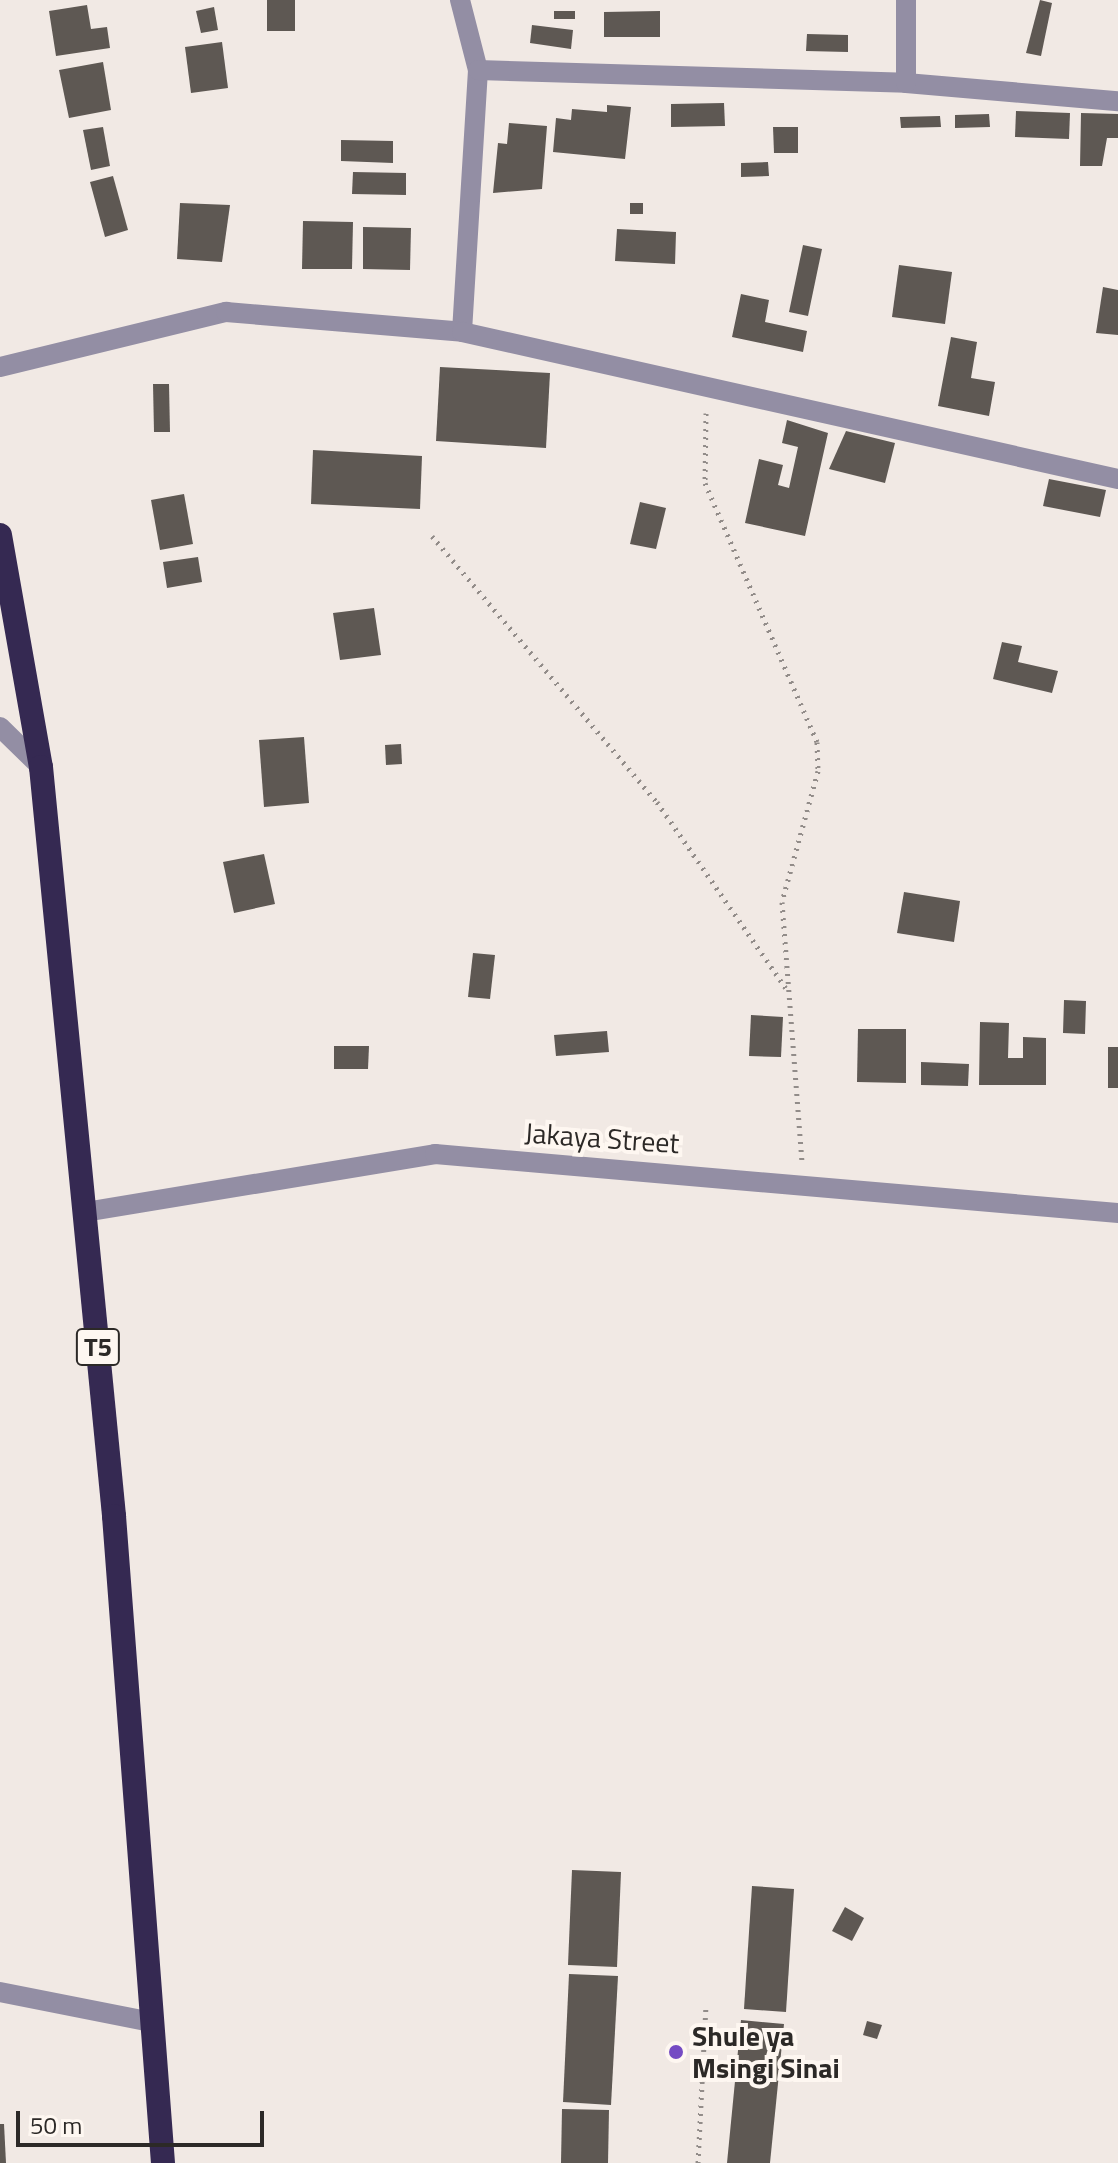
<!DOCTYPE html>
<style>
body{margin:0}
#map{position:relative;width:1118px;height:2163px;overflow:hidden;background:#f1e9e4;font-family:"Titillium Web",sans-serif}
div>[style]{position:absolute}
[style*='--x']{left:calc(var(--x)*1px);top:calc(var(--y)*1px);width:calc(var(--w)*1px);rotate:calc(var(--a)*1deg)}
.building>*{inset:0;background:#5e5853}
.path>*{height:5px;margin-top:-2.5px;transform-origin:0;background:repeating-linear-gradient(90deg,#928c89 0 2px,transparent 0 8px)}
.minor>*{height:20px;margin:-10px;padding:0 10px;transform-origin:10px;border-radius:10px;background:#938ea4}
.highway>*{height:24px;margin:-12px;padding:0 12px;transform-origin:12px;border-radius:12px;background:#352952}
.dots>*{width:22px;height:22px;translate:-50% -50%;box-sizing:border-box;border:4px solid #fef7f1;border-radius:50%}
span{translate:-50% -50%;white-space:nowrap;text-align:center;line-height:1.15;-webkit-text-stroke:8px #fef7f1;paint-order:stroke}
.shield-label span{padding:2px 6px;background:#fef7f1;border:2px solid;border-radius:6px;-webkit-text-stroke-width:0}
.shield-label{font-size:26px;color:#2c2927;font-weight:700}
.street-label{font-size:28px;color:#2c2927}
.poi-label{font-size:28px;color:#2c2927;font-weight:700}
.left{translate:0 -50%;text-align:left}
.scale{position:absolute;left:16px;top:2111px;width:248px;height:36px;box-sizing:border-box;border:4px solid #2c2927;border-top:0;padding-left:10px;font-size:24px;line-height:28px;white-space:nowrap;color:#2c2927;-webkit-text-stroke:6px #fef7f1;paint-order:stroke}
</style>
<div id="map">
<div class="building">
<i style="clip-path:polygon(267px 0,295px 0,295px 31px,267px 31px)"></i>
<i style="clip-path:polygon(1040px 0,1052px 3px,1041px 56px,1026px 53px)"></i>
<i style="clip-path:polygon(87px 5px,91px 29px,107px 27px,110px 48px,56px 56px,49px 11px)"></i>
<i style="clip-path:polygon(214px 7px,218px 30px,201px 33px,196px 11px)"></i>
<i style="clip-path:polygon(554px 11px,575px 11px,575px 19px,554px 19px)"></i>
<i style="clip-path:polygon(660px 11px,660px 37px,604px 37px,604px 12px)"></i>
<i style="clip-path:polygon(532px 25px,573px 30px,571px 49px,530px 43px)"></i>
<i style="clip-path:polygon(807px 34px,848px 35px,848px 52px,806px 51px)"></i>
<i style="clip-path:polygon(222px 42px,228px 88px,191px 93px,185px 47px)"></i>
<i style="clip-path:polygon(103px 62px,111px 110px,69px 118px,59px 70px)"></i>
<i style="clip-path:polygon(724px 103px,725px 126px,671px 127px,671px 104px)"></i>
<i style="clip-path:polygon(607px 105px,631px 107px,625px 159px,553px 152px,556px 118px,571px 120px,572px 109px,607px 112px)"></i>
<i style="clip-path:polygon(1016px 111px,1070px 113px,1069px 139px,1015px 137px)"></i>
<i style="clip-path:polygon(1081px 113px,1118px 114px,1118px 138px,1107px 138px,1102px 166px,1080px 166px)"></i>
<i style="clip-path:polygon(989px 114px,990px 127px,955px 128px,955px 115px)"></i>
<i style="clip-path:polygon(940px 116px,941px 127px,901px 128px,900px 117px)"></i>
<i style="clip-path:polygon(509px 123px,547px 126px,542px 189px,493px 193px,498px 143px,507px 144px)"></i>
<i style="clip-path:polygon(103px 127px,110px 166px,91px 170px,83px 130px)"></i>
<i style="clip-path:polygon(773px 127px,798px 127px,798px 153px,774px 153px)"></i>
<i style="clip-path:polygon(341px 140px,393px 141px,393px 163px,341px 161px)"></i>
<i style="clip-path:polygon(768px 162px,769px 176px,741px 177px,741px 163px)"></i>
<i style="clip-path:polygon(353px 172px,406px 173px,406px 195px,352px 194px)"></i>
<i style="clip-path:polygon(113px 176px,128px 230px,105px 237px,90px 182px)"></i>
<i style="clip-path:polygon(180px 203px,230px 205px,222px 262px,177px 259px)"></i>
<i style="clip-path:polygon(630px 203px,643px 203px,643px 214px,630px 214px)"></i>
<i style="clip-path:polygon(303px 221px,353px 222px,352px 269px,302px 269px)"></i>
<i style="clip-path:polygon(363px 227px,411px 228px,410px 270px,363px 269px)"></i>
<i style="clip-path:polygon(617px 229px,676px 232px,675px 264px,615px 261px)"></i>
<i style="clip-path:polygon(803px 245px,822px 249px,808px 316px,789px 312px)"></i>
<i style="clip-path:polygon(899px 265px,952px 272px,945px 324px,892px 317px)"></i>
<i style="clip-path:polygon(1103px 287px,1118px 290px,1118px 335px,1096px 333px)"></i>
<i style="clip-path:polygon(741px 294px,769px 300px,765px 322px,807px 331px,803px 352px,732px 337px)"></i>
<i style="clip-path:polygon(951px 337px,977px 342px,971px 378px,995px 382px,989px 416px,938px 406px)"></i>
<i style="clip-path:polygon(440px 367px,550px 373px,546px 448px,436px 441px)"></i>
<i style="clip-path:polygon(153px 384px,169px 384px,170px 432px,154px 432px)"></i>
<i style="clip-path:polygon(787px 420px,828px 433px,805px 536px,745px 523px,759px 459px,783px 465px,778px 485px,789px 488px,798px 447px,782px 443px)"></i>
<i style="clip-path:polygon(846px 431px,895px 443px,885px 483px,829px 469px)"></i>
<i style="clip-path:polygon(313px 450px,422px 456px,420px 509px,311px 504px)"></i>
<i style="clip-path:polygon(1049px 479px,1106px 490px,1100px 517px,1043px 506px)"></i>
<i style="clip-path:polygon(184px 494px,193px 544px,160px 550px,151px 500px)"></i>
<i style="clip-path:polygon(640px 502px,666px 508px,656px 549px,630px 544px)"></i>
<i style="clip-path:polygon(198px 557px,202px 582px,167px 588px,163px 562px)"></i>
<i style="clip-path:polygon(374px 608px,381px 655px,340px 660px,333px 613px)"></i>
<i style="clip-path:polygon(1002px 642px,1022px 646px,1018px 662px,1058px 671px,1052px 693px,993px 679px)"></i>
<i style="clip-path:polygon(304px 737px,309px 803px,264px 807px,259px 740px)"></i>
<i style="clip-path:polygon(401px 744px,402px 764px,386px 765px,385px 745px)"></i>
<i style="clip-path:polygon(264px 854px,275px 904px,234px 913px,223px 862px)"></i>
<i style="clip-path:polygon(904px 892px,960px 901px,954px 942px,897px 933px)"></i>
<i style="clip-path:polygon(473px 953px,495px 955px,490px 999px,468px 997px)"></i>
<i style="clip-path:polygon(1064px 1000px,1086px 1001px,1085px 1034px,1063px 1033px)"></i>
<i style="clip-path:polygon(751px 1015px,783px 1017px,781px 1057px,749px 1056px)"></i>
<i style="clip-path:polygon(980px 1022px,1009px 1023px,1008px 1058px,1023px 1058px,1023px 1037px,1046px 1038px,1046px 1085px,979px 1085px)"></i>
<i style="clip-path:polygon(858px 1029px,906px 1029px,906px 1083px,857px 1082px)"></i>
<i style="clip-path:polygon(607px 1031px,609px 1052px,556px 1056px,554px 1035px)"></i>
<i style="clip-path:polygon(334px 1046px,369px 1046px,368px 1069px,334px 1069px)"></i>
<i style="clip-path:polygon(1108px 1047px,1118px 1047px,1118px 1088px,1108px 1088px)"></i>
<i style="clip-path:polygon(921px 1062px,969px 1064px,968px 1086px,921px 1085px)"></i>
<i style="clip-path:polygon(572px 1870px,621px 1872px,617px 1967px,568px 1965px)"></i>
<i style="clip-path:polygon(752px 1886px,794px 1889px,786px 2012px,744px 2009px)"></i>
<i style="clip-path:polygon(845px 1907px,864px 1918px,852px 1941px,832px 1931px)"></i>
<i style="clip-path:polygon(569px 1974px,618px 1976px,611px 2105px,563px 2102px)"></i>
<i style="clip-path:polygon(741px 2020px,784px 2024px,770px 2163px,727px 2163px)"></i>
<i style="clip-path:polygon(867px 2021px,882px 2025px,877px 2039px,863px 2035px)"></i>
<i style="clip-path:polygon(562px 2109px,609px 2110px,608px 2163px,561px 2163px)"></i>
<i style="clip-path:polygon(0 2124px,4px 2124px,6px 2163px,0 2163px)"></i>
</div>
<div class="path">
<i style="--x:706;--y:413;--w:70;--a:90.8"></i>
<i style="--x:705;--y:483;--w:282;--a:66.6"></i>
<i style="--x:817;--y:742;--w:29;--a:88"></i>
<i style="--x:818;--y:771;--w:136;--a:105.4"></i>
<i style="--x:782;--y:902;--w:259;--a:85.6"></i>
<i style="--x:432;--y:536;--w:348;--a:49.8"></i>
<i style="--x:657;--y:802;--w:226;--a:55.3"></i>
<i style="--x:698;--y:2163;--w:157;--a:-87.1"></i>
</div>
<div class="minor">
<i style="--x:460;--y:0;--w:72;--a:75.6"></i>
<i style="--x:478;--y:70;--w:262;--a:93.5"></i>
<i style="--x:478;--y:70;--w:428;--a:1.7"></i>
<i style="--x:906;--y:83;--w:213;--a:4.9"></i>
<i style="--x:906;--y:83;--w:83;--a:-90"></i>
<i style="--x:0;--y:367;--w:233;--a:-13.7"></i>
<i style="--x:226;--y:312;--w:237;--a:4.8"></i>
<i style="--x:462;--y:332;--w:672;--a:12.63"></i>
<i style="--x:0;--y:727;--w:57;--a:44.3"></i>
<i style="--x:85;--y:1212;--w:355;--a:-9.4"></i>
<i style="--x:435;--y:1154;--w:686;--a:4.94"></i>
<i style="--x:0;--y:1992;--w:155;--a:11.2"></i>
</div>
<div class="highway">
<i style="--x:0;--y:535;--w:236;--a:80"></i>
<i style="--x:41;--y:767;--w:753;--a:84.43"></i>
<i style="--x:114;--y:1516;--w:649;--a:85.67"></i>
</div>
<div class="dots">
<i style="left:676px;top:2052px;background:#754bc3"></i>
</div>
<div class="shield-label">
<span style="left:98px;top:1347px">T5</span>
</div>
<div class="street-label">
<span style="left:602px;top:1138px;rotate:4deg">Jakaya Street</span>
</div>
<div class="poi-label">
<span class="left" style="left:692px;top:2052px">Shule ya<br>Msingi Sinai</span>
</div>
<div class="scale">50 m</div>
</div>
